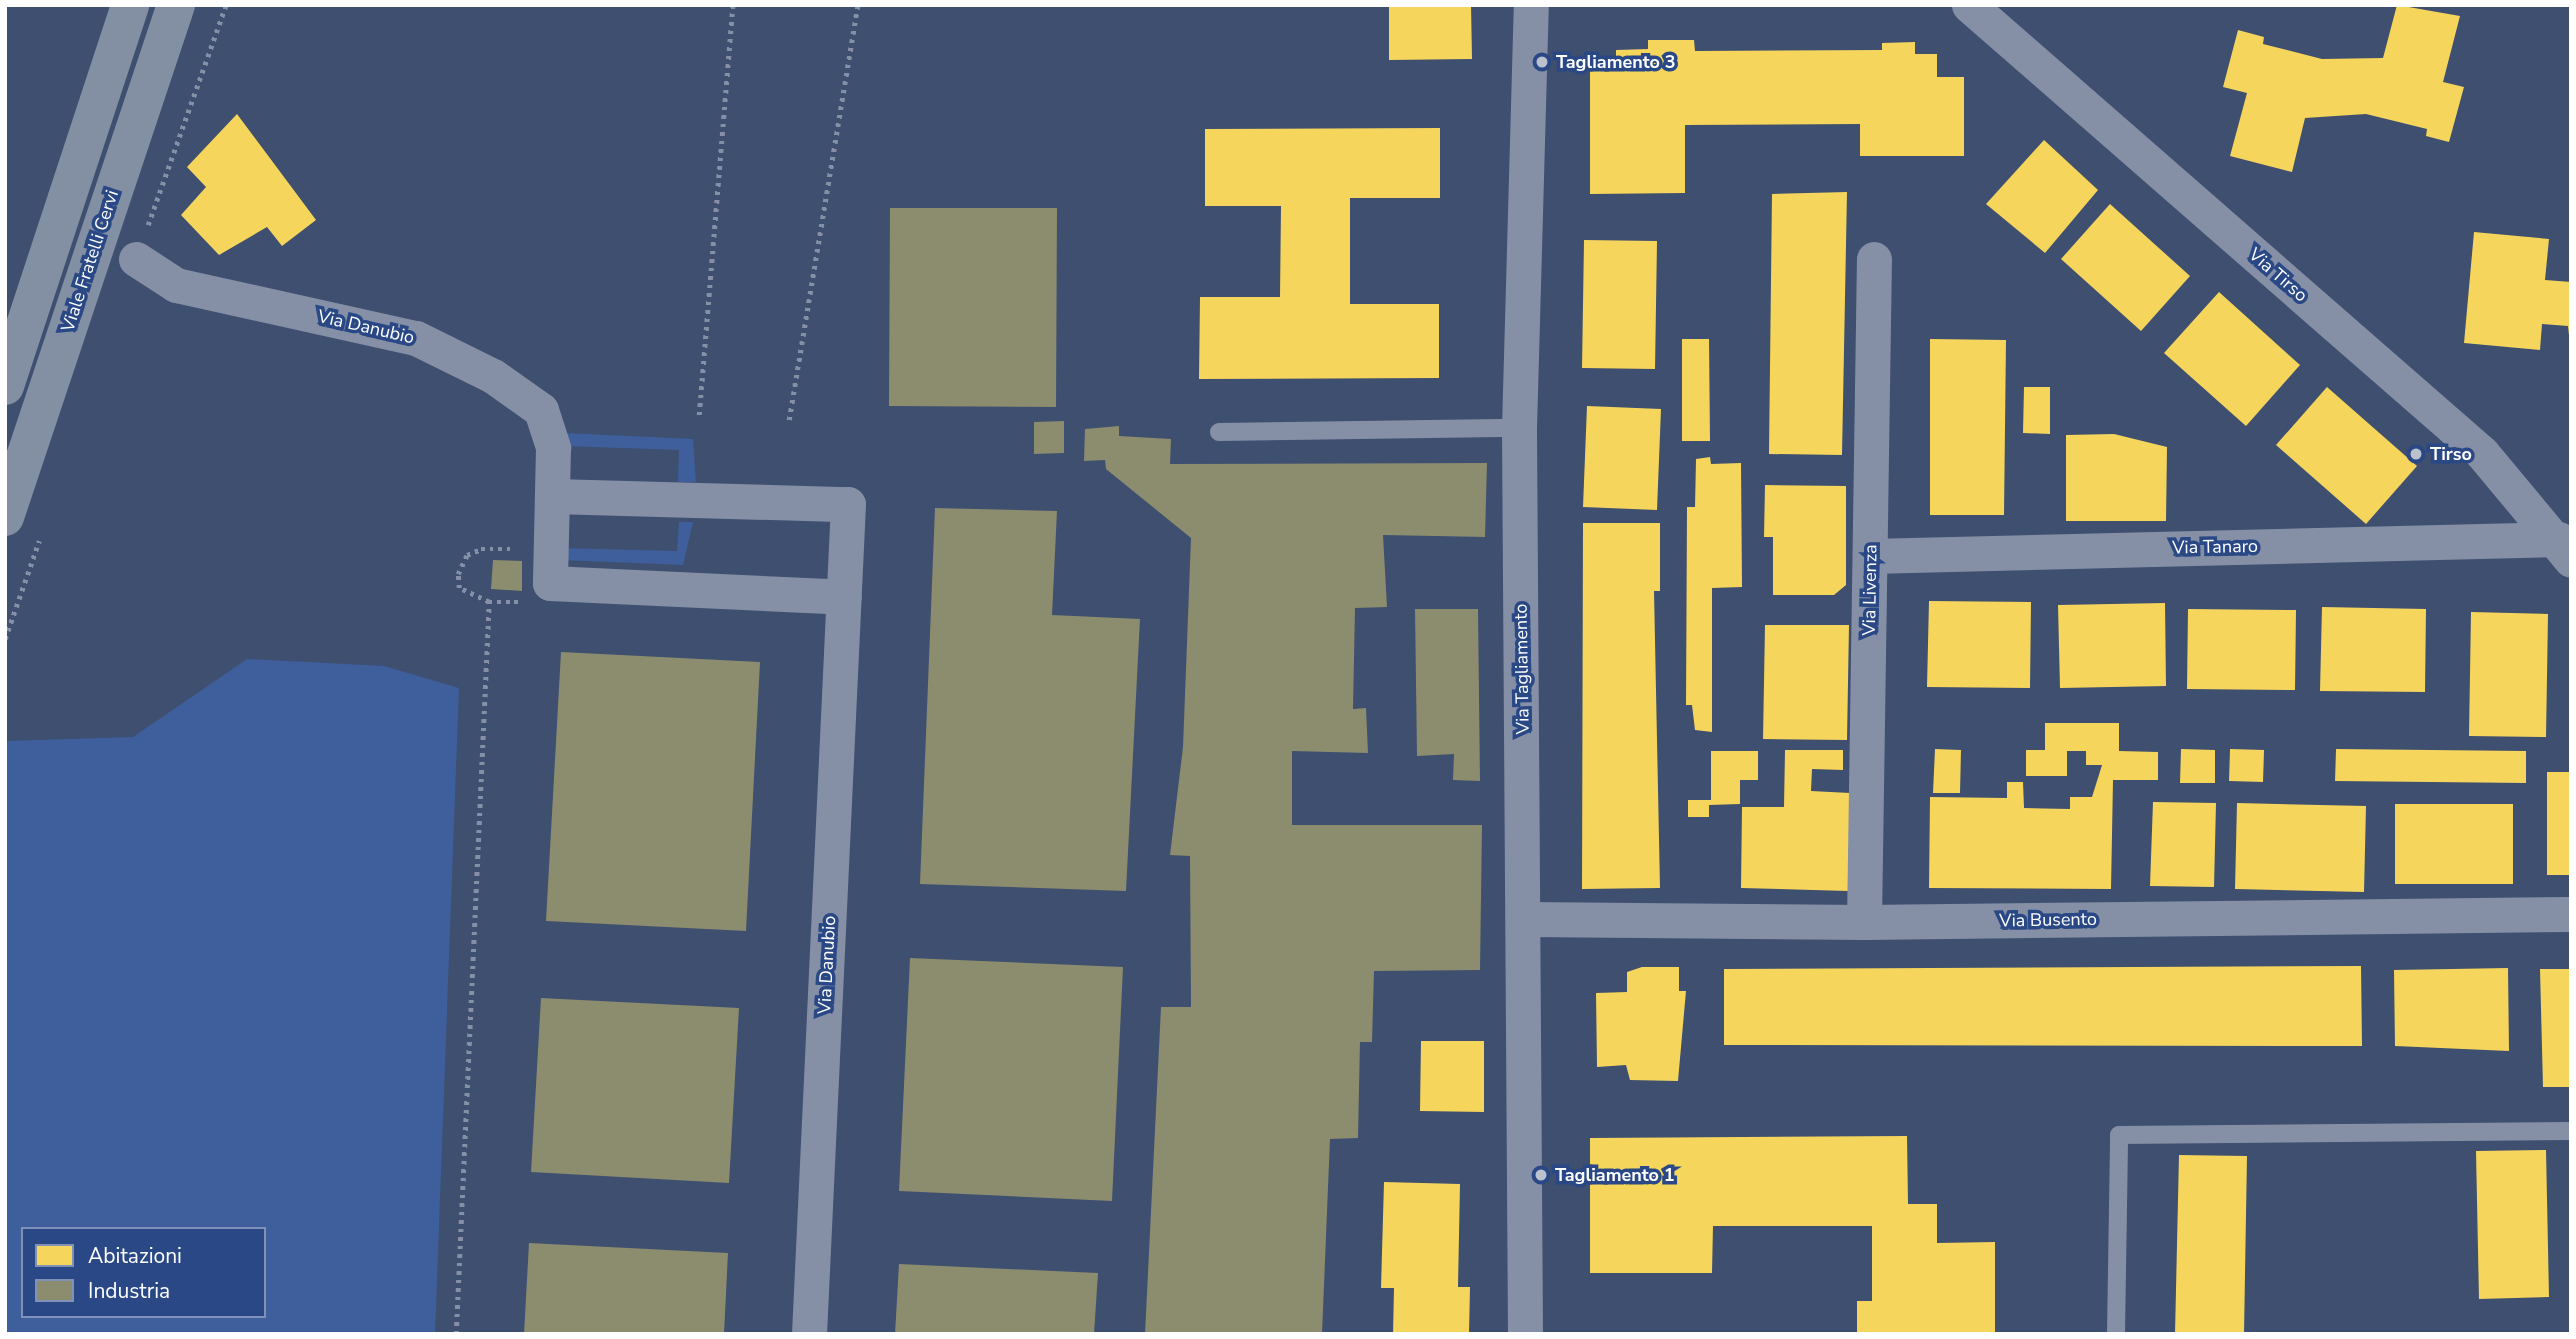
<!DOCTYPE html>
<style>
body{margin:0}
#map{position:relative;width:2576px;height:1339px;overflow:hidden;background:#3e4f70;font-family:"Nunito Sans",sans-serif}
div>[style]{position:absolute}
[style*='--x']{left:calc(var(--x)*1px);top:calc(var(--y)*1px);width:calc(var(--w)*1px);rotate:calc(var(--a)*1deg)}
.green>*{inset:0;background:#3e5f9b}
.homes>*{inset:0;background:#f6d55c}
.industry>*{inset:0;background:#8c8c6e}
.path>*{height:4.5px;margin-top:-2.25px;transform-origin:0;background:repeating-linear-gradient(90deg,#8590a6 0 3.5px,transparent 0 8.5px)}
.service>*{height:18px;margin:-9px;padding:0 9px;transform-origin:9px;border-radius:9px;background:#8590a6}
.minor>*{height:35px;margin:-17.5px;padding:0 17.5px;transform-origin:17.5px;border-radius:17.5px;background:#8590a6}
.primary>*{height:38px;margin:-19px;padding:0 19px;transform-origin:19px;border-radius:19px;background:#838fa3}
.dots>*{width:19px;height:19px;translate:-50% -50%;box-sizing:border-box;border:4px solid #294885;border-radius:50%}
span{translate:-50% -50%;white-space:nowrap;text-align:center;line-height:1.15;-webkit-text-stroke:7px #294885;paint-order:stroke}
.poi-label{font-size:18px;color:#fff;font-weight:700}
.left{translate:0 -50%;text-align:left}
.street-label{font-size:18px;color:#fff}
.frame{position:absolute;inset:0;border:7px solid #fff;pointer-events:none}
.legend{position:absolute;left:21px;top:1227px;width:245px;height:91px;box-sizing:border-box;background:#294885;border:2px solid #7f91b6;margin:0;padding:9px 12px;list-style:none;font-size:21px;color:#fff}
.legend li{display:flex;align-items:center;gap:14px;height:35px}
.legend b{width:35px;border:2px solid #7f91b6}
</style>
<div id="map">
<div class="green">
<i style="clip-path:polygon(565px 433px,693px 439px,696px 482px,678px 482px,679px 450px,565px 446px)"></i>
<i style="clip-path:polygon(679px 522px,693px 522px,683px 565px,560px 560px,560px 548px,677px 551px)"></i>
<i style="clip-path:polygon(evenodd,247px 659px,384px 666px,459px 688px,435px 1334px,5px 1334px,5px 741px,133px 737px,247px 659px,23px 1229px,264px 1229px,264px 1316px,23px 1316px,23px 1229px)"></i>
</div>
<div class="homes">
<i style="clip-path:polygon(1389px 5px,1471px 5px,1472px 59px,1389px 60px)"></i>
<i style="clip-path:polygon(2397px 5px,2460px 16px,2443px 82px,2464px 87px,2449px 142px,2426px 136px,2427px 129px,2366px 114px,2305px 118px,2292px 172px,2230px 156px,2247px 93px,2223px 87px,2238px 30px,2264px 37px,2263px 44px,2322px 59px,2383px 58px)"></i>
<i style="clip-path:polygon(1648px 40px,1694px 40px,1695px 51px,1882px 50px,1882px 43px,1915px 42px,1915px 54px,1937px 54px,1937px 77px,1964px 77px,1964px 156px,1860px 156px,1860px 124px,1685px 125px,1685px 193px,1590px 194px,1590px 60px,1616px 60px,1616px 50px,1648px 49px)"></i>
<i style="clip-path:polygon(237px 114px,316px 220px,282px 246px,267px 227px,219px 255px,181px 215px,206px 187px,187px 167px)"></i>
<i style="clip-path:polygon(1440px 128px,1440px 198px,1350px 198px,1350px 304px,1439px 304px,1439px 378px,1199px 379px,1200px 297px,1280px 297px,1281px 206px,1205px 206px,1205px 129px)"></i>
<i style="clip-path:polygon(2044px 140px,2098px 190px,2045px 253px,1986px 204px)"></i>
<i style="clip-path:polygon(1847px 192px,1842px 455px,1769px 454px,1772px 194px)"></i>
<i style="clip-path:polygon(2110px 204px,2190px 276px,2141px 331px,2061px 259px)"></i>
<i style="clip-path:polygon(2474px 232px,2549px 239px,2545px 280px,2571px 282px,2571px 354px,2568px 326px,2542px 324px,2540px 350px,2464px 343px)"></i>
<i style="clip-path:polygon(1584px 240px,1657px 241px,1655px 369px,1582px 368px)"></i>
<i style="clip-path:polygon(2219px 292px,2300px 365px,2246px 426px,2164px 353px)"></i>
<i style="clip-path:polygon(1682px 339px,1709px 339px,1710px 441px,1682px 441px)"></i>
<i style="clip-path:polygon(1930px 339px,2006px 340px,2004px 515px,1930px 515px)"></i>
<i style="clip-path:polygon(2024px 387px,2050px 387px,2050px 434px,2023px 433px)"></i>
<i style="clip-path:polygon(2327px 387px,2417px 466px,2366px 524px,2276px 445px)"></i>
<i style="clip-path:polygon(1587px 406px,1661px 409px,1657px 510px,1583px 507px)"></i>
<i style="clip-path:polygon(2114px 434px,2167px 447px,2166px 521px,2066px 521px,2066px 435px)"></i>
<i style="clip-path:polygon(1710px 457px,1711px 464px,1741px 463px,1742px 587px,1712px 588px,1712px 732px,1695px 730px,1692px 705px,1686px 705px,1687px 507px,1695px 507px,1696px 459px)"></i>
<i style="clip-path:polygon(1765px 485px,1846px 486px,1846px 585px,1834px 595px,1773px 595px,1773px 537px,1764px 537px)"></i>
<i style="clip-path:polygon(1583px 523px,1660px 523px,1660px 591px,1654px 591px,1660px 888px,1582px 889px)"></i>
<i style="clip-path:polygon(1929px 601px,2031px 602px,2030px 688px,1927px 687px)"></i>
<i style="clip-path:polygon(2165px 603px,2166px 686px,2060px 688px,2058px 605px)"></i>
<i style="clip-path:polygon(2322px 607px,2426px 609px,2425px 692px,2320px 691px)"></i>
<i style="clip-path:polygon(2188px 609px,2296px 610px,2295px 690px,2187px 689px)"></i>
<i style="clip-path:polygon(2471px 612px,2548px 614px,2546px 737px,2469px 736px)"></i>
<i style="clip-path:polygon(1765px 625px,1849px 625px,1847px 740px,1763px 739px)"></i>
<i style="clip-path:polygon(2045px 723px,2119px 723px,2119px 751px,2158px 752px,2158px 780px,2113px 780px,2111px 889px,1929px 888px,1930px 797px,2007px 798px,2007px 782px,2023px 782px,2024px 808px,2070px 809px,2070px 797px,2092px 797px,2102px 765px,2086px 765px,2086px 751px,2067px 751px,2067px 776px,2026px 776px,2026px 750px,2045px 750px)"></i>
<i style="clip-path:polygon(1935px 749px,1961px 750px,1960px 793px,1933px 793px)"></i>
<i style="clip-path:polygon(2181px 749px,2215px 750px,2215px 783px,2180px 783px)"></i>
<i style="clip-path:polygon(2230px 749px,2264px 750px,2263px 782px,2229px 781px)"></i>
<i style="clip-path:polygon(2336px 749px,2526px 751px,2526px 783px,2335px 781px)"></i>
<i style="clip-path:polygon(1785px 750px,1843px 750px,1843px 770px,1812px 769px,1811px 791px,1850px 793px,1848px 891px,1741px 888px,1742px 807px,1784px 807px)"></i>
<i style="clip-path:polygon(1711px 751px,1758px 751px,1758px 780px,1740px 780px,1740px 804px,1709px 805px,1709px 817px,1688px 817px,1688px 800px,1711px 800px)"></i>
<i style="clip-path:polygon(2547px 772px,2571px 772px,2571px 875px,2547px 875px)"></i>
<i style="clip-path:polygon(2153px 802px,2216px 803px,2214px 887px,2150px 886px)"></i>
<i style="clip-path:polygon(2237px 803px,2366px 806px,2364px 892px,2235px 889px)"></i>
<i style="clip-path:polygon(2395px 804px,2513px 804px,2513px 884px,2395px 884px)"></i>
<i style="clip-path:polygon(2361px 966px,2362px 1046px,1724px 1045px,1724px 969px)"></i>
<i style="clip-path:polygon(1642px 967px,1679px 967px,1679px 991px,1686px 991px,1678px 1081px,1630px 1080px,1626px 1065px,1597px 1067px,1596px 993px,1627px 992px,1627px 972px)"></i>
<i style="clip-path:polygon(2508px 968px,2509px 1051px,2395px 1046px,2394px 970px)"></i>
<i style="clip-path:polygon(2540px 969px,2571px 969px,2571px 1087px,2543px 1087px)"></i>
<i style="clip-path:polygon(1421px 1041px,1484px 1041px,1484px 1112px,1420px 1111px)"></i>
<i style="clip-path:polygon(1907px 1136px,1908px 1204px,1937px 1204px,1937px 1243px,1995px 1242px,1995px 1334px,1857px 1334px,1857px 1301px,1872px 1301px,1872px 1226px,1713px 1226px,1712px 1273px,1590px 1273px,1590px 1138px)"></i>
<i style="clip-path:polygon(2546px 1150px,2549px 1297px,2479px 1299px,2476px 1151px)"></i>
<i style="clip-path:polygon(2179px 1155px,2247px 1156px,2244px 1334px,2175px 1334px)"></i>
<i style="clip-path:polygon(1384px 1182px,1460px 1184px,1458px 1287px,1470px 1287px,1469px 1334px,1393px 1334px,1394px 1288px,1381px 1288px)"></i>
</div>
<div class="industry">
<i style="clip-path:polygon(890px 208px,1057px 208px,1056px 407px,889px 406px)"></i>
<i style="clip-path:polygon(1064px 421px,1064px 453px,1034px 454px,1034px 422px)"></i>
<i style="clip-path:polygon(1119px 426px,1119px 436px,1171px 439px,1170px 464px,1487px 463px,1485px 537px,1383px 535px,1387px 607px,1355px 608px,1353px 709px,1366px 708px,1368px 753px,1292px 751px,1292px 825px,1482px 825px,1480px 970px,1374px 971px,1372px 1042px,1360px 1042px,1358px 1138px,1330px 1139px,1322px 1334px,1145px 1334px,1161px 1007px,1191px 1007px,1190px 856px,1170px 855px,1183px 747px,1191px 538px,1106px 469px,1105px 460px,1084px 461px,1085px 429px)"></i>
<i style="clip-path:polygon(935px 508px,1057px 511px,1052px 615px,1140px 619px,1126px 891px,920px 884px)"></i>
<i style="clip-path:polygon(493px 560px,522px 561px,522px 591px,491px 589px)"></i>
<i style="clip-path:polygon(1415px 609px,1478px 609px,1480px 781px,1453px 780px,1454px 754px,1417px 756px)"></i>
<i style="clip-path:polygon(561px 652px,760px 662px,746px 931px,546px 921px)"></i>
<i style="clip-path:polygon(910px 958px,1123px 967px,1112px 1201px,899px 1191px)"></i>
<i style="clip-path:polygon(541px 998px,739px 1008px,729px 1183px,531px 1172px)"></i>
<i style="clip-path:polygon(529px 1243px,728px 1253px,724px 1334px,524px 1334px)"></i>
<i style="clip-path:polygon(899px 1264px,1098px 1273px,1094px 1334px,895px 1334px)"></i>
</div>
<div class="path">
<i style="--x:148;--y:225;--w:233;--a:-70.5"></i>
<i style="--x:699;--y:415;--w:411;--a:-85.3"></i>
<i style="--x:789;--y:420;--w:421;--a:-80.6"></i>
<i style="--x:489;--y:602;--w:33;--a:-155"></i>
<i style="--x:459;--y:588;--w:14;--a:-94"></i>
<i style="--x:458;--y:574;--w:21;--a:-65"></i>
<i style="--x:467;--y:555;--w:15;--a:-23"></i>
<i style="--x:481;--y:549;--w:34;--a:0"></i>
<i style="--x:5;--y:639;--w:104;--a:-70.9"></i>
<i style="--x:456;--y:1334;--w:733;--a:-87.42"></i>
<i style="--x:489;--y:602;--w:29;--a:0"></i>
</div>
<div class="service">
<i style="--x:1219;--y:432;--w:300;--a:-0.8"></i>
<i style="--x:2116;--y:1334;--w:199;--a:-89.1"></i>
<i style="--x:2119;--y:1135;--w:452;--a:-0.5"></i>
</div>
<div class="minor">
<i style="--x:1969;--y:5;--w:681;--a:41.13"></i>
<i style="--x:2482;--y:453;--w:139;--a:50.2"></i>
<i style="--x:136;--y:259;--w:48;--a:33"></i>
<i style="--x:176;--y:285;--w:246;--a:12.5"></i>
<i style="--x:416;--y:338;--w:86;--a:26.3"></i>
<i style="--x:493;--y:376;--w:59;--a:35.3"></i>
<i style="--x:541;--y:410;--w:40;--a:72"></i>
<i style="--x:553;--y:448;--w:135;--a:91.3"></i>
<i style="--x:550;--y:583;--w:294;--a:2.7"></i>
<i style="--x:553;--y:496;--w:295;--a:1.6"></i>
<i style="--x:848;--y:504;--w:831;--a:92.69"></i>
<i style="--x:1870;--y:556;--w:689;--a:-1.41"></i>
<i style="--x:1525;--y:919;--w:339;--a:0.5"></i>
<i style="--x:1864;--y:922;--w:707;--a:-0.65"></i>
<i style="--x:1864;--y:922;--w:663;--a:-89.14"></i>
<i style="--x:1525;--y:1334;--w:906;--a:-90.38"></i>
<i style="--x:1519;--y:428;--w:423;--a:-88.4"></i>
</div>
<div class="primary">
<i style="--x:5;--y:386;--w:401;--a:-71.8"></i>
<i style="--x:5;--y:517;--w:540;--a:-71.53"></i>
</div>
<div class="dots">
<i style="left:1542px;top:62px;background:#bbc1cd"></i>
<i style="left:2416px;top:454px;background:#bbc1cd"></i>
<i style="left:1541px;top:1175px;background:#bbc1cd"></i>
</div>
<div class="poi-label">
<span class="left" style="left:1556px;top:62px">Tagliamento 3</span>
<span class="left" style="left:2430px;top:454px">Tirso</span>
<span class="left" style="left:1555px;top:1175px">Tagliamento 1</span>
</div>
<div class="street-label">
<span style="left:90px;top:261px;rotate:-72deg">Viale Fratelli Cervi</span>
<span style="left:2278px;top:275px;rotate:41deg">Via Tirso</span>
<span style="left:366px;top:327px;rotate:13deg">Via Danubio</span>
<span style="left:2215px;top:547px;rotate:-1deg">Via Tanaro</span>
<span style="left:1870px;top:590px;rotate:-89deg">Via Livenza</span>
<span style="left:1522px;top:669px;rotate:-91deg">Via Tagliamento</span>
<span style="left:2048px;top:920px;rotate:-1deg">Via Busento</span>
<span style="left:827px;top:965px;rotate:-87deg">Via Danubio</span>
</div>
<div class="frame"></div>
<ul class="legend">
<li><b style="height:19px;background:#f6d55c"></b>Abitazioni</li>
<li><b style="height:19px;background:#8c8c6e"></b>Industria</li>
</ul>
</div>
